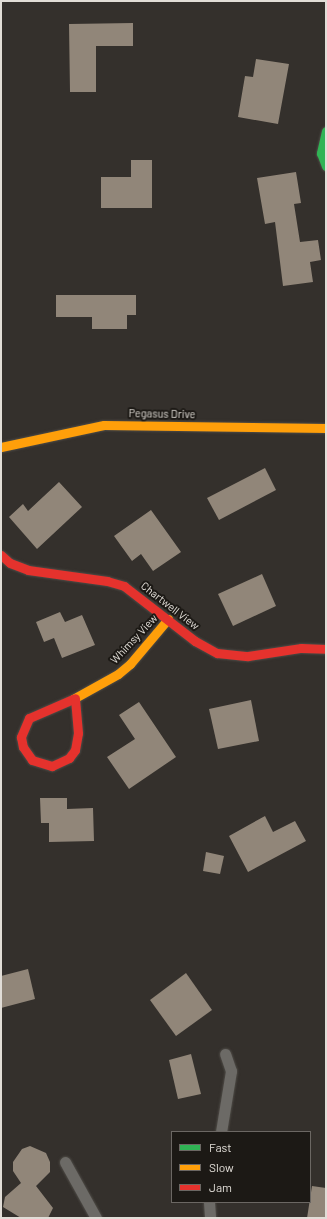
<!DOCTYPE html>
<style>
body{margin:0}
#map{position:relative;width:327px;height:1219px;overflow:hidden;background:#34302c;font-family:Barlow,sans-serif}
div>[style]{position:absolute}
[style*='--x']{left:calc(var(--x)*1px);top:calc(var(--y)*1px);width:calc(var(--w)*1px);rotate:calc(var(--a)*1deg)}
.building>*{inset:0;background:#918679}
.roads{filter:drop-shadow(0 0 1px #4f4c47) drop-shadow(0 0 1px #4f4c47)}
.lane>*{height:11px;margin:-5.5px;padding:0 5.5px;transform-origin:5.5px;border-radius:5.5px;background:#6c6a66}
.fast>*{height:9px;margin:-4.5px;padding:0 4.5px;transform-origin:4.5px;border-radius:4.5px;background:#30b455}
.slow>*{height:9px;margin:-4.5px;padding:0 4.5px;transform-origin:4.5px;border-radius:4.5px;background:#ff9f0a}
.jam>*{height:9px;margin:-4.5px;padding:0 4.5px;transform-origin:4.5px;border-radius:4.5px;background:#e5322d}
span{translate:-50% -50%;white-space:nowrap;text-align:center;line-height:1.15;-webkit-text-stroke:4px #1c1915;paint-order:stroke}
.street-label{font-size:11px;color:#e1ddd7}
.frame{position:absolute;inset:0;border:2px solid #e1ddd7;pointer-events:none}
.legend{position:absolute;left:171px;top:1131px;width:140px;height:72px;box-sizing:border-box;background:#1c1915;border:1px solid #6b6763;margin:0;padding:5px 7px;list-style:none;font-size:12px;color:#e1ddd7}
.legend li{display:flex;align-items:center;gap:8px;height:20px}
.legend b{width:20px;border:1px solid #6b6763}
</style>
<div id="map">
<div class="building">
<i style="clip-path:polygon(133px 23px,133px 46px,96px 46px,96px 92px,70px 92px,69px 24px)"></i>
<i style="clip-path:polygon(256px 59px,289px 64px,278px 124px,238px 117px,245px 76px,253px 77px)"></i>
<i style="clip-path:polygon(131px 160px,152px 160px,152px 208px,101px 208px,101px 177px,131px 177px)"></i>
<i style="clip-path:polygon(296px 172px,301px 203px,294px 204px,300px 242px,318px 240px,321px 260px,310px 262px,313px 282px,283px 286px,275px 222px,265px 224px,257px 178px)"></i>
<i style="clip-path:polygon(56px 295px,136px 295px,136px 315px,127px 315px,127px 329px,92px 329px,92px 317px,56px 317px)"></i>
<i style="clip-path:polygon(265px 468px,276px 490px,219px 520px,207px 498px)"></i>
<i style="clip-path:polygon(59px 482px,82px 507px,37px 549px,9px 517px,23px 504px,28px 511px)"></i>
<i style="clip-path:polygon(151px 510px,181px 552px,153px 571px,141px 554px,132px 561px,114px 536px)"></i>
<i style="clip-path:polygon(262px 574px,276px 606px,233px 626px,218px 594px)"></i>
<i style="clip-path:polygon(60px 612px,65px 622px,82px 615px,95px 645px,62px 658px,54px 638px,44px 642px,36px 622px)"></i>
<i style="clip-path:polygon(251px 700px,259px 741px,218px 749px,209px 709px)"></i>
<i style="clip-path:polygon(139px 702px,176px 757px,129px 789px,107px 757px,135px 739px,119px 715px)"></i>
<i style="clip-path:polygon(40px 798px,67px 798px,67px 809px,93px 808px,94px 841px,49px 842px,49px 823px,41px 823px)"></i>
<i style="clip-path:polygon(265px 816px,273px 832px,295px 821px,306px 841px,248px 872px,229px 836px)"></i>
<i style="clip-path:polygon(206px 852px,224px 856px,220px 874px,203px 871px)"></i>
<i style="clip-path:polygon(28px 969px,35px 999px,1px 1008px,1px 976px)"></i>
<i style="clip-path:polygon(186px 973px,212px 1010px,176px 1036px,150px 1000px)"></i>
<i style="clip-path:polygon(191px 1054px,201px 1094px,178px 1099px,169px 1060px)"></i>
<i style="clip-path:polygon(30px 1146px,46px 1153px,50px 1162px,50px 1172px,36px 1186px,53px 1208px,48px 1218px,21px 1218px,3px 1207px,5px 1197px,21px 1183px,13px 1171px,13px 1162px,22px 1149px)"></i>
<i style="clip-path:polygon(312px 1186px,326px 1188px,326px 1218px,307px 1218px)"></i>
</div>
<div class="roads">
<div class="lane">
<i style="--x:221;--y:1132;--w:62;--a:-80.7"></i>
<i style="--x:231;--y:1071;--w:18;--a:-109"></i>
<i style="--x:65;--y:1162;--w:64;--a:61"></i>
<i style="--x:209;--y:1202;--w:16;--a:86"></i>
</div>
<div class="fast">
<i style="--x:326;--y:131;--w:23;--a:103"></i>
<i style="--x:321;--y:153;--w:14;--a:69"></i>
</div>
<div class="slow">
<i style="--x:1;--y:447;--w:105;--a:-12.1"></i>
<i style="--x:104;--y:425;--w:222;--a:0.8"></i>
<i style="--x:73;--y:699;--w:51;--a:-29.1"></i>
<i style="--x:118;--y:674;--w:16;--a:-40"></i>
<i style="--x:130;--y:664;--w:59;--a:-49.8"></i>
</div>
<div class="jam">
<i style="--x:1;--y:555;--w:12;--a:42"></i>
<i style="--x:10;--y:563;--w:19;--a:21"></i>
<i style="--x:28;--y:570;--w:80;--a:7.9"></i>
<i style="--x:107;--y:581;--w:18;--a:16"></i>
<i style="--x:124;--y:586;--w:90;--a:37.8"></i>
<i style="--x:195;--y:641;--w:25;--a:29"></i>
<i style="--x:217;--y:653;--w:31;--a:6"></i>
<i style="--x:248;--y:656;--w:54;--a:-8.6"></i>
<i style="--x:301;--y:648;--w:25;--a:2"></i>
<i style="--x:73;--y:699;--w:48;--a:156.6"></i>
<i style="--x:29;--y:718;--w:21;--a:113"></i>
<i style="--x:21;--y:737;--w:10;--a:79"></i>
<i style="--x:23;--y:747;--w:16;--a:55"></i>
<i style="--x:32;--y:760;--w:21;--a:17"></i>
<i style="--x:52;--y:766;--w:19;--a:-25"></i>
<i style="--x:69;--y:758;--w:10;--a:-53"></i>
<i style="--x:75;--y:750;--w:17;--a:-80"></i>
<i style="--x:78;--y:733;--w:35;--a:-95"></i>
</div>
</div>
<div class="street-label">
<span style="left:162px;top:414px;rotate:1deg">Pegasus Drive</span>
<span style="left:170px;top:606px;rotate:38deg">Chartwell View</span>
<span style="left:134px;top:639px;rotate:-47deg">Whimsy View</span>
</div>
<div class="frame"></div>
<ul class="legend">
<li><b style="height:5px;background:#30b455"></b>Fast</li>
<li><b style="height:5px;background:#ff9f0a"></b>Slow</li>
<li><b style="height:5px;background:#e5322d"></b>Jam</li>
</ul>
</div>
